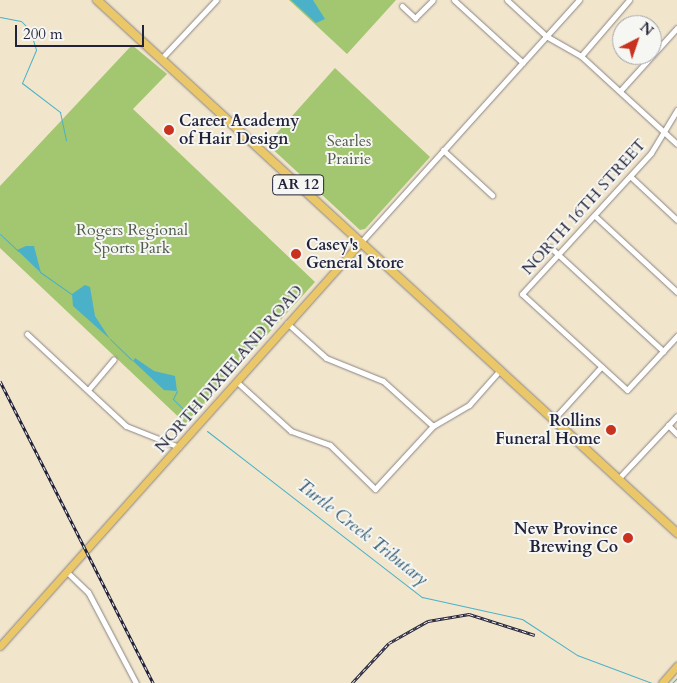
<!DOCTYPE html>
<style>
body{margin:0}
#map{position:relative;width:677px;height:683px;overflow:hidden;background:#f1e5cc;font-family:Cardo,serif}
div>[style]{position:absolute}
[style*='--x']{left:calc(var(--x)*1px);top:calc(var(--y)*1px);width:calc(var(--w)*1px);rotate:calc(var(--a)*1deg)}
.green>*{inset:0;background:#a3c670}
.water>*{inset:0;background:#4ab1c8}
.stream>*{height:1px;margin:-0.5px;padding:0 0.5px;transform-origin:0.5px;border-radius:0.5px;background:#4ab1c8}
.roads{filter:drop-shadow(0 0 1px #8a8484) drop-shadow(0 0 1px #8a8484)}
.minor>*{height:5px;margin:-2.5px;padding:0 2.5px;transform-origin:2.5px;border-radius:2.5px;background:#fff}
.major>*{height:7px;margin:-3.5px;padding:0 3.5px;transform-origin:3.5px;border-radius:3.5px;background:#eac769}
.highway>*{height:8px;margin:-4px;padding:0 4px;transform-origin:4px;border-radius:4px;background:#eac769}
.rail>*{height:3px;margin-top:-1.5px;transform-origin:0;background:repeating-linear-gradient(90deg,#f6f6f2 0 4px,#22223b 0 8px);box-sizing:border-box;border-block:1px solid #22223b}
.dots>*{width:14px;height:14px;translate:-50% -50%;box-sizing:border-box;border:2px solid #f6f6f2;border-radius:50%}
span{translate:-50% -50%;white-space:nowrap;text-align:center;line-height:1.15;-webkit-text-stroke:4px #f6f6f2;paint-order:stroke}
.shield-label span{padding:1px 4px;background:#f6f6f2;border:1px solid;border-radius:4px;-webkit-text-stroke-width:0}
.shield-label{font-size:15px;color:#22223b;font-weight:700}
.poi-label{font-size:16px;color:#22223b;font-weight:700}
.left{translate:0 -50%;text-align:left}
.right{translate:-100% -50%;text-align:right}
.park-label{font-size:16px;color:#4f5b4e}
.street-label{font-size:16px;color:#22223b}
.water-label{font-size:18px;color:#325b73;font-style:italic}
.north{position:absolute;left:612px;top:15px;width:50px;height:50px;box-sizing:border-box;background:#f6f6f2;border:1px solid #a1a1a9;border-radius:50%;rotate:41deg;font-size:14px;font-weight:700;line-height:20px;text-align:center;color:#22223b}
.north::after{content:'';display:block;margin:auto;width:18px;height:22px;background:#c8321e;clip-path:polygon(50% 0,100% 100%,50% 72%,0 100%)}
.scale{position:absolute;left:15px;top:25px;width:129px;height:22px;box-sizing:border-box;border:2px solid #22223b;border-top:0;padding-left:6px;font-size:15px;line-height:18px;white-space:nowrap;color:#22223b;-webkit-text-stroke:4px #f6f6f2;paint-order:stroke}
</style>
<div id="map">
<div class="green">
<i style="clip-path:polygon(289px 0,396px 0,347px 54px)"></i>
<i style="clip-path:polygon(132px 45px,167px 74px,133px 109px,315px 282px,186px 424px,0 248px,0 186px)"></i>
<i style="clip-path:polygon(335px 68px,430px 157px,365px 229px,360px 230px,267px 144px)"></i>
</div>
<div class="water">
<i style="clip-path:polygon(291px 0,313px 0,325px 19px,316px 23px)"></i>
<i style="clip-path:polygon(26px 246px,34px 246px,41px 273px,17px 250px)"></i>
<i style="clip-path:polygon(85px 285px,90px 287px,95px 316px,110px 339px,73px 306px,72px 294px)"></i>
<i style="clip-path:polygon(135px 358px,154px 371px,175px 376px,177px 391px,164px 390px,133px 361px)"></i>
</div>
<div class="stream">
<i style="--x:0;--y:17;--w:21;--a:11"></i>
<i style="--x:21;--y:21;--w:13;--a:45"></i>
<i style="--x:30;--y:30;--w:21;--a:73"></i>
<i style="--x:36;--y:50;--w:36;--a:113"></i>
<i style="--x:22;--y:83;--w:48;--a:37.3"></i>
<i style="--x:60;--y:112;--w:29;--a:78"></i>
<i style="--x:0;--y:234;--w:25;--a:43"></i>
<i style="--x:40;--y:272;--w:39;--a:35"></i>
<i style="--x:110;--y:339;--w:30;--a:44"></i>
<i style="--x:177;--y:391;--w:9;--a:117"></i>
<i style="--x:173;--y:399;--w:23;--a:45"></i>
<i style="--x:207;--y:431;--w:272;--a:37.7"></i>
<i style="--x:422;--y:597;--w:102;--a:12.4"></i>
<i style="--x:522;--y:619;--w:66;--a:33.2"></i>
<i style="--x:577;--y:655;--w:80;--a:20.5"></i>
<i style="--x:672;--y:683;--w:7;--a:-45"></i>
</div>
<div class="roads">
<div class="minor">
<i style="--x:454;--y:0;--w:93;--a:42.4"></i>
<i style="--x:507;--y:0;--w:53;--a:42.7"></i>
<i style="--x:546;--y:36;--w:40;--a:29.7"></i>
<i style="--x:581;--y:56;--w:130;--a:42.5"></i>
<i style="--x:402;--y:6;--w:18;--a:43"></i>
<i style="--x:415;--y:18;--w:25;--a:-45"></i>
<i style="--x:581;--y:56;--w:74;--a:-49.4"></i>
<i style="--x:161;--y:59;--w:81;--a:-47"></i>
<i style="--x:620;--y:91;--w:85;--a:-47.9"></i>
<i style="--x:677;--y:110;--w:50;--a:121.2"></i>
<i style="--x:651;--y:153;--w:191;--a:132.5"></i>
<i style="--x:522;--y:294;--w:142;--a:42.4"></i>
<i style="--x:627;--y:390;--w:74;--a:-47.2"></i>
<i style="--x:443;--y:150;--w:67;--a:42.6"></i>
<i style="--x:631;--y:177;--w:63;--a:43.1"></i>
<i style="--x:595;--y:216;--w:112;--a:42.8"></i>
<i style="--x:361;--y:242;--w:326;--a:-48"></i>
<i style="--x:550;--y:247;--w:154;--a:42.6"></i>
<i style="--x:287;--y:323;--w:52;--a:41.9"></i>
<i style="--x:326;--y:358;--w:61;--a:22"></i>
<i style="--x:383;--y:381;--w:67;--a:42"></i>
<i style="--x:27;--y:334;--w:135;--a:42.9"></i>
<i style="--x:126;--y:426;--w:57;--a:21.6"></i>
<i style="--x:237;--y:382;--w:73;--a:42.2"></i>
<i style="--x:291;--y:431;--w:41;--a:19.7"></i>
<i style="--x:330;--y:445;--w:63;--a:44.4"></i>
<i style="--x:375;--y:489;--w:86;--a:-47.4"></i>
<i style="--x:433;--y:426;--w:42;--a:-30.3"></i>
<i style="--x:469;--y:405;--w:47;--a:-48.5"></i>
<i style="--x:88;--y:390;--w:40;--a:-50"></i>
<i style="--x:553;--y:420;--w:72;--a:-47.8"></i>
<i style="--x:668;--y:425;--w:13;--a:45"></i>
<i style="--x:618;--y:479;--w:86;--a:-46.9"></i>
<i style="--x:67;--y:572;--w:29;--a:44"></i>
<i style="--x:88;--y:592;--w:103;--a:62.2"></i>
</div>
<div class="major">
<i style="--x:0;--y:646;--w:542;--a:-48.22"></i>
<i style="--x:662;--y:683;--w:23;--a:-49"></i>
</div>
<div class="highway">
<i style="--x:97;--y:0;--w:788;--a:42.58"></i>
</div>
</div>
<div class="rail">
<i style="--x:0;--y:381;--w:339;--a:63.1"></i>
<i style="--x:352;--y:683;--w:54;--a:-47.2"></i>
<i style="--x:389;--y:643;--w:45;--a:-29.4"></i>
<i style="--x:428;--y:621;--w:42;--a:-9.7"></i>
<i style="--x:469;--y:614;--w:69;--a:17.7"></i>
</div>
<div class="dots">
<i style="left:169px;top:130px;background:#c8321e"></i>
<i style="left:296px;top:254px;background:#c8321e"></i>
<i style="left:611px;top:430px;background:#c8321e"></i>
<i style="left:628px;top:538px;background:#c8321e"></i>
</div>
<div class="shield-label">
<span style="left:298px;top:185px">AR 12</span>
</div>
<div class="poi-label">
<span class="left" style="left:179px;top:130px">Career Academy<br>of Hair Design</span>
<span class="left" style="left:306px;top:254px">Casey's<br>General Store</span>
<span class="right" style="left:601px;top:430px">Rollins<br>Funeral Home</span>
<span class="right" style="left:618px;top:538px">New Province<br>Brewing Co</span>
</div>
<div class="park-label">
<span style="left:349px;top:150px">Searles<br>Prairie</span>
<span style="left:132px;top:239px">Rogers Regional<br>Sports Park</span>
</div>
<div class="street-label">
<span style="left:584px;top:207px;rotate:-48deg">NORTH 16TH STREET</span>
<span style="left:229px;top:369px;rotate:-49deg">NORTH DIXIELAND ROAD</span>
</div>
<div class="water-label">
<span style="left:362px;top:533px;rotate:38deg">Turtle Creek Tributary</span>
</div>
<div class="north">N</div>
<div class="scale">200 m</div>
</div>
